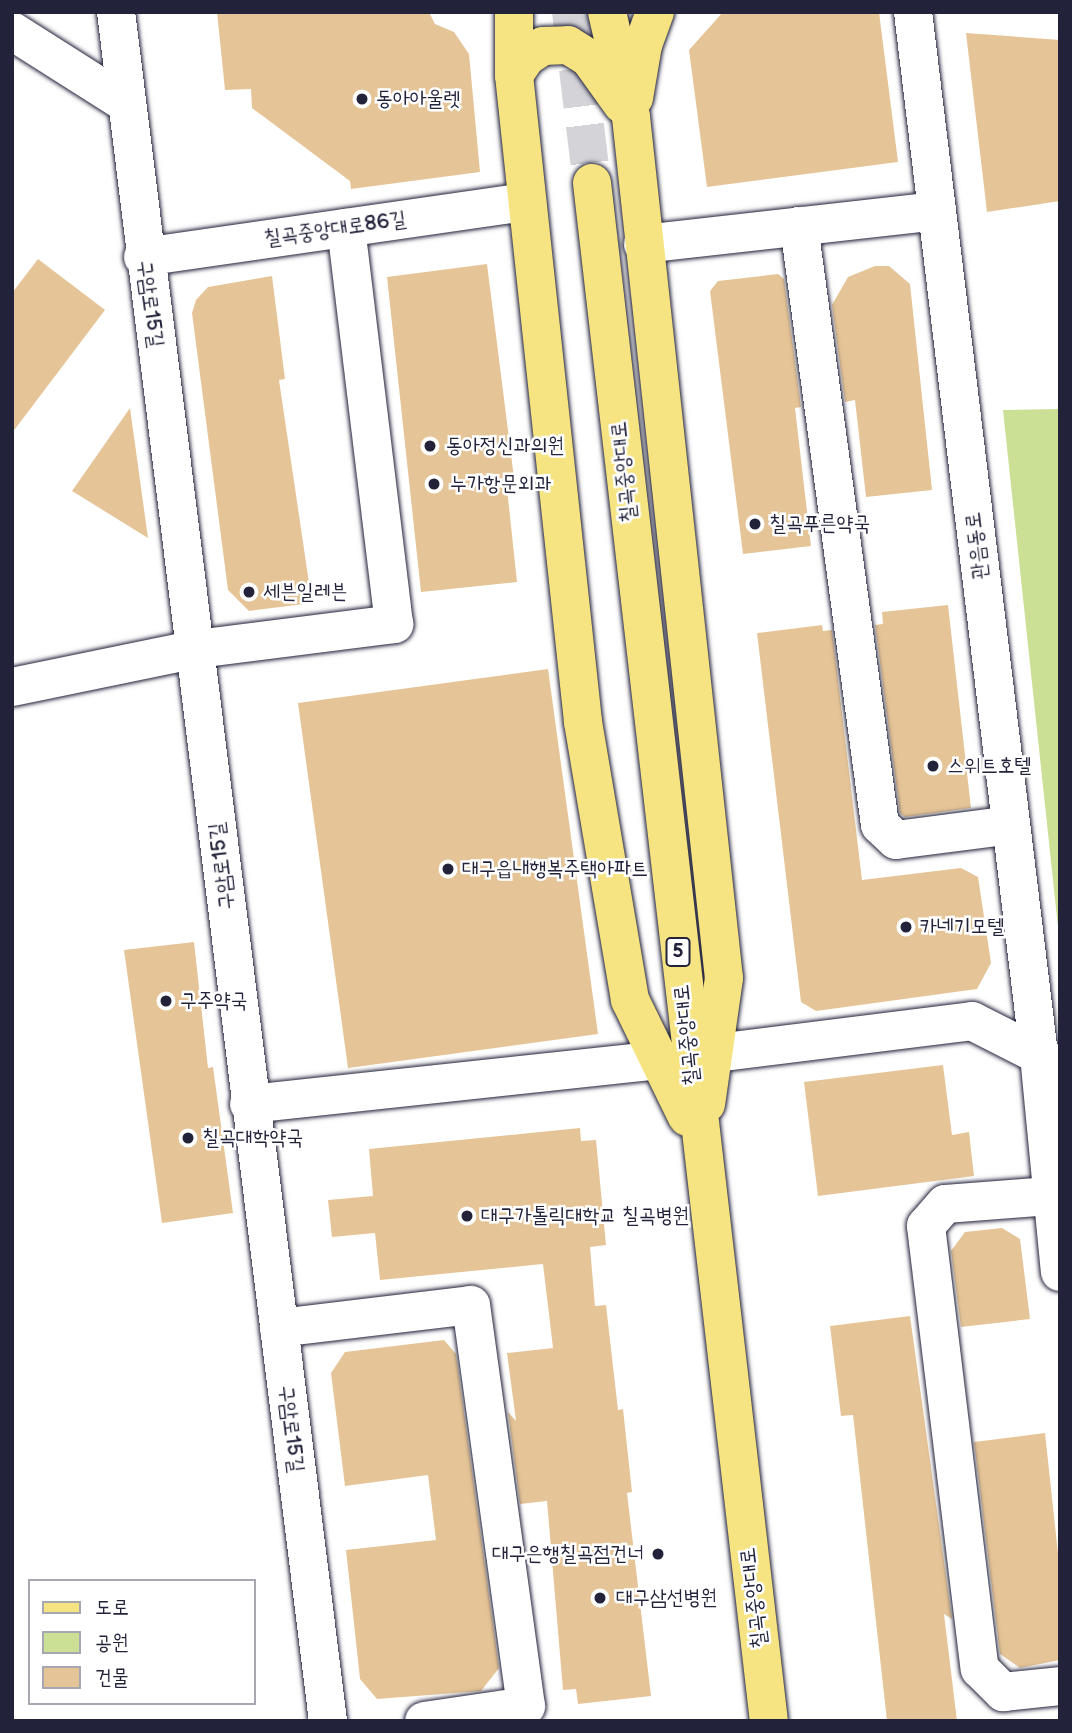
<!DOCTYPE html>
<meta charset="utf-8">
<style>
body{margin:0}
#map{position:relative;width:1072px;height:1733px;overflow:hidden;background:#fff;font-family:"Balsamiq Sans","Poor Story",sans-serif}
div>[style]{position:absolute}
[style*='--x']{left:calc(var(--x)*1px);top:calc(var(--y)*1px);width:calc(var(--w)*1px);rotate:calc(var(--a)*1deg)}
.green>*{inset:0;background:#cbe095}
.building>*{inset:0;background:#e5c597}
.primary-tunnel>*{height:38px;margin-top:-19px;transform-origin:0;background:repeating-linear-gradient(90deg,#d3d3d8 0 38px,transparent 0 57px)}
.roads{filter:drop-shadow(0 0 2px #22223b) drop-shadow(0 0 2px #22223b)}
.minor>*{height:38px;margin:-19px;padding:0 19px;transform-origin:19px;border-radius:19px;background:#fff}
.primary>*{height:38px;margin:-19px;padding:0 19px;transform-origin:19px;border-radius:19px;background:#f6e381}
.dots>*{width:19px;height:19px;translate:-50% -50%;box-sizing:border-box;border:4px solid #fff;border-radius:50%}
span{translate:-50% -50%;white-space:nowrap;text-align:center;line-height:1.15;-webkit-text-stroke:5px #fff;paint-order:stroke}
.shield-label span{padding:2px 5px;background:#fff;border:2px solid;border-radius:5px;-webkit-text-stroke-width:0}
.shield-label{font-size:19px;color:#22223b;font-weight:700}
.poi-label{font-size:21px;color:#22223b}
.left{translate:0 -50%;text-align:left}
.right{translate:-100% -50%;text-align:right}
.street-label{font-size:21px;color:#22223b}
.frame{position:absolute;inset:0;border:14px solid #22223b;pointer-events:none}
.legend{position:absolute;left:28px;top:1579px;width:228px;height:126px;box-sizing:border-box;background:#fff;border:2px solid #a7a7b1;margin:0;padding:9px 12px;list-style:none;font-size:21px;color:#22223b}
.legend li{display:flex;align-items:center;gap:14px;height:35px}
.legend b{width:35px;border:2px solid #a7a7b1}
</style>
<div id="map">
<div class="green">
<i style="clip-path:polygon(1060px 409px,1060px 946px,1003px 410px)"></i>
</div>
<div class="building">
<i style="clip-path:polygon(217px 12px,429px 12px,435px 24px,454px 32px,469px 54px,480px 172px,351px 189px,350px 181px,252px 108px,251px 89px,225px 90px)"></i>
<i style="clip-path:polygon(723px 12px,879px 12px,898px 162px,707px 187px,689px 50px)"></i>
<i style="clip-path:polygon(966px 33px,1060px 40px,1060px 201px,987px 212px)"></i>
<i style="clip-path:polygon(38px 259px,105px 310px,12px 433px,12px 293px)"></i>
<i style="clip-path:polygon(487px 264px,514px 478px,506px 479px,517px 582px,421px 592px,387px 277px)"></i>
<i style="clip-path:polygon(875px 266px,889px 266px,910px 284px,932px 490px,866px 497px,855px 400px,845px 402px,832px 305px,848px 277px)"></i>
<i style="clip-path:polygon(778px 274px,784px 279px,801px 407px,795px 408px,811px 546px,743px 554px,710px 291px,718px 281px)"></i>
<i style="clip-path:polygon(272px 276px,285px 379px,279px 380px,312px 603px,249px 611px,228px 590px,192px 313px,196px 300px,208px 287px)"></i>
<i style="clip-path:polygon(130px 408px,148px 538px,72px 491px)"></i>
<i style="clip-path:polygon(948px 605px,971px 808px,905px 817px,900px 813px,875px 625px,883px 624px,882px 612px)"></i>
<i style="clip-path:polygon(822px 625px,823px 631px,832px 630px,862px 880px,961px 868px,978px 877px,991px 963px,977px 989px,816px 1011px,801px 1002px,757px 633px)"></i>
<i style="clip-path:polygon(548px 669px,598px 1034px,348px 1068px,298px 703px)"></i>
<i style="clip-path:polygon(194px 942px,208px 1068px,213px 1067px,233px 1213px,162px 1223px,124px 950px)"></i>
<i style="clip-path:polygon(943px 1065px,952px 1135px,969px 1132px,974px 1176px,818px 1196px,804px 1082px)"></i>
<i style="clip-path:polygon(580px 1128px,581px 1141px,596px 1140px,606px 1245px,590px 1247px,595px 1306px,606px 1305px,618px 1410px,623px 1409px,632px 1492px,627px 1493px,651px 1696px,578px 1704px,576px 1689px,563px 1690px,547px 1501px,520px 1504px,508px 1412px,516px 1421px,507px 1353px,553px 1348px,543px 1264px,380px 1280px,375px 1233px,332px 1237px,328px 1200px,373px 1196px,369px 1149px)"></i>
<i style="clip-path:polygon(1002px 1228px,1020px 1239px,1030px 1319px,961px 1327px,951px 1251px,965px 1232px)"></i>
<i style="clip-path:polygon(910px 1316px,952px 1619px,944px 1614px,957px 1721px,887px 1721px,853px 1415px,841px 1416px,830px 1326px)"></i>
<i style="clip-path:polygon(444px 1340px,456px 1354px,499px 1668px,481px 1691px,377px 1699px,360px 1679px,346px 1550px,436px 1540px,428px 1475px,345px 1486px,331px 1373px,345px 1352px)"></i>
<i style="clip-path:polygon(1045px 1433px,1060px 1572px,1060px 1660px,1020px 1668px,1000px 1654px,974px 1442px)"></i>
</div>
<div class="primary-tunnel">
<i style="--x:571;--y:12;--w:172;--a:83"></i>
</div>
<div class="roads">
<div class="minor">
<i style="--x:116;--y:12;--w:1722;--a:82.93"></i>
<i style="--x:913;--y:12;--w:1051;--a:83.11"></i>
<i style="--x:1039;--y:1055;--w:25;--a:32"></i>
<i style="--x:12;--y:31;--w:136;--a:32.4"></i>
<i style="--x:799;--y:226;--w:604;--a:82.3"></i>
<i style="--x:880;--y:825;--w:22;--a:43"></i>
<i style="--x:896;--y:840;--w:116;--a:-7.4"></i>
<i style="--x:643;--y:244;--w:295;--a:-6.4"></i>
<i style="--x:143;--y:257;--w:388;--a:-8.2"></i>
<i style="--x:12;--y:687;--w:189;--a:-11.6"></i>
<i style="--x:197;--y:649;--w:199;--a:-7.2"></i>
<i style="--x:394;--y:624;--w:399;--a:-96.9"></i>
<i style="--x:716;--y:1053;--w:258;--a:-7.1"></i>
<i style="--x:972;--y:1021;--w:75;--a:26.9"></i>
<i style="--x:1039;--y:1055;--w:218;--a:84.5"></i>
<i style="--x:249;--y:1104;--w:412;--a:-6.1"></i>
<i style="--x:1050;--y:1196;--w:105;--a:175.6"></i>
<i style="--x:945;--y:1204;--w:29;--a:131"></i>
<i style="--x:926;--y:1226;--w:446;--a:83.1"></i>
<i style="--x:980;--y:1669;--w:33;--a:45"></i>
<i style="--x:1003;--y:1692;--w:57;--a:-6"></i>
<i style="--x:279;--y:1328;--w:193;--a:-6.8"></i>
<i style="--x:471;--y:1305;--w:405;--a:82.2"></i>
<i style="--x:526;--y:1706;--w:103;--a:171.6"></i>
</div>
<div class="primary">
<i style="--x:514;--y:12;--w:63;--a:90"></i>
<i style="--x:514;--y:75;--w:651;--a:83.91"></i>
<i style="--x:583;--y:722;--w:282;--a:80.4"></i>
<i style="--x:630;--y:1000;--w:130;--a:64"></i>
<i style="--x:607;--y:12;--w:108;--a:77.1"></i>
<i style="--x:631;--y:117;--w:866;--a:83.84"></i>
<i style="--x:724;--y:978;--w:127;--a:98.1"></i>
<i style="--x:514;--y:75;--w:22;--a:-56"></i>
<i style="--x:526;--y:57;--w:20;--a:-33"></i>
<i style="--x:543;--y:46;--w:25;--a:-2"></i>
<i style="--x:568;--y:45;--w:25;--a:32"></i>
<i style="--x:589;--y:58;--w:57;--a:54.3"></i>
<i style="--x:634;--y:98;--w:54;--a:-80.4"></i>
<i style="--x:643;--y:45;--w:35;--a:-70"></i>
<i style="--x:592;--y:183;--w:1548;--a:83.44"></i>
</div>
</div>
<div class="dots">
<i style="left:362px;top:99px;background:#22223b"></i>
<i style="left:430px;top:446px;background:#22223b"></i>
<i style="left:434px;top:484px;background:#22223b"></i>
<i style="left:755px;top:524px;background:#22223b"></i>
<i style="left:249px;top:592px;background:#22223b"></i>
<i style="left:933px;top:766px;background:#22223b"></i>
<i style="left:448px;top:869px;background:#22223b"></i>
<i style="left:906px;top:927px;background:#22223b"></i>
<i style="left:166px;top:1001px;background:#22223b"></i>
<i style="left:188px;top:1138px;background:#22223b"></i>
<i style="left:467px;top:1216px;background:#22223b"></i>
<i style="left:658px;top:1554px;background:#22223b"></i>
<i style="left:600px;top:1598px;background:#22223b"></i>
</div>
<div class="shield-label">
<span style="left:678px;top:952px">5</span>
</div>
<div class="poi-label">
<span class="left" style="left:376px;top:99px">동아아울렛</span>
<span class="left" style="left:446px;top:446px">동아정신과의원</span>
<span class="left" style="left:450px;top:484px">누가항문외과</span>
<span class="left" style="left:769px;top:524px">칠곡푸른약국</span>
<span class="left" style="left:263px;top:592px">세븐일레븐</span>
<span class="left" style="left:947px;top:766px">스위트호텔</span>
<span class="left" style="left:462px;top:869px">대구읍내행복주택아파트</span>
<span class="left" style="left:920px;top:927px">카네기모텔</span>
<span class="left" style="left:180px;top:1001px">구주약국</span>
<span class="left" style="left:202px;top:1138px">칠곡대학약국</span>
<span class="left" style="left:481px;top:1216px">대구가톨릭대학교 칠곡병원</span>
<span class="right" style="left:644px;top:1554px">대구은행칠곡점건너</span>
<span class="left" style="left:616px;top:1598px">대구삼선병원</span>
</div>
<div class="street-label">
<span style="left:335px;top:229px;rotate:-8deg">칠곡중앙대로86길</span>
<span style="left:150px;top:304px;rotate:82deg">구암로15길</span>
<span style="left:624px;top:472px;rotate:-96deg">칠곡중앙대로</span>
<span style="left:977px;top:546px;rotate:-97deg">관음동로</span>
<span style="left:222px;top:866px;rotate:-97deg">구암로15길</span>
<span style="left:687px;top:1035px;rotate:-96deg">칠곡중앙대로</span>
<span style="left:291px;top:1429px;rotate:83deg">구암로15길</span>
<span style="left:754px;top:1598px;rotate:-97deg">칠곡중앙대로</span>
</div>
<div class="frame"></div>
<ul class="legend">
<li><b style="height:9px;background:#f6e381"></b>도로</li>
<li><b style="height:19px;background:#cbe095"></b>공원</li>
<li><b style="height:19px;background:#e5c597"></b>건물</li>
</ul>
</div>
